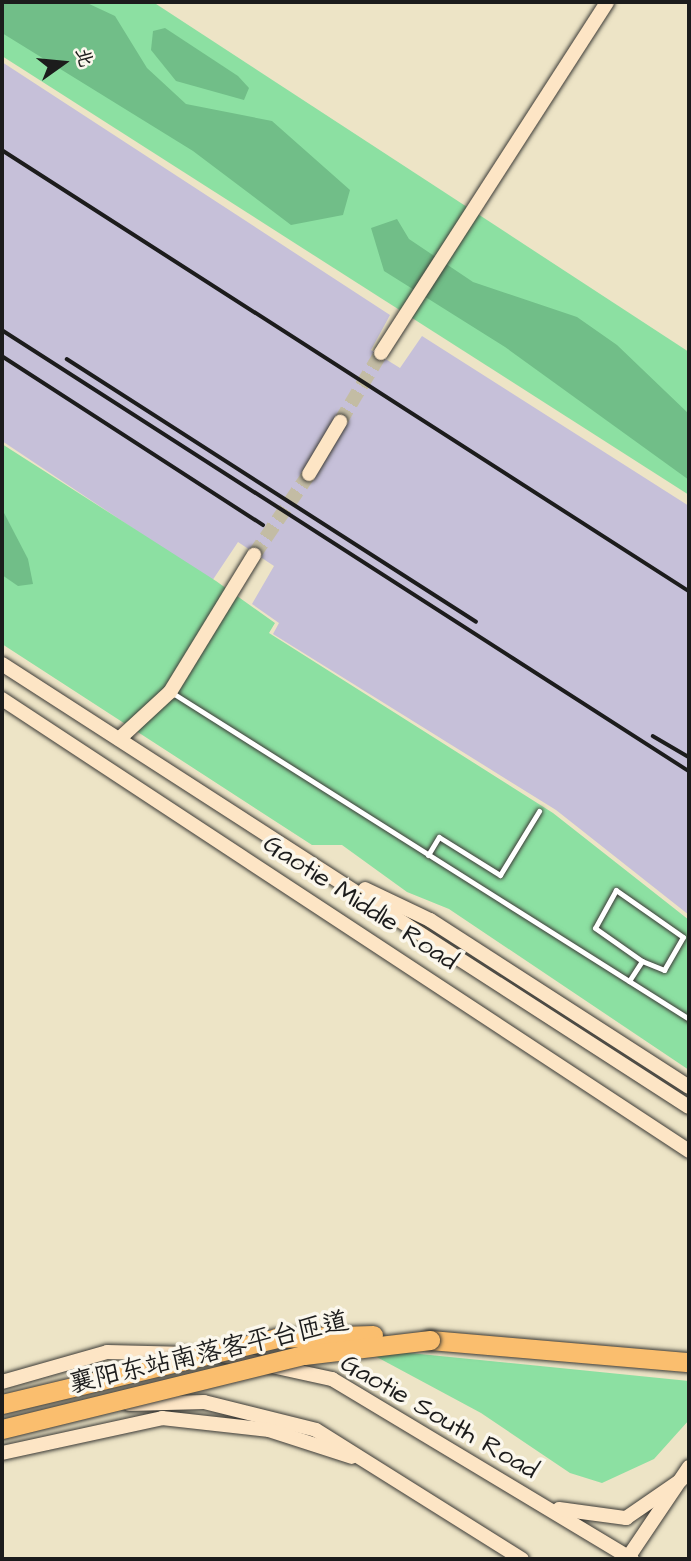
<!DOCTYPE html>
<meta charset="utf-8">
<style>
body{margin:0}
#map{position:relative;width:691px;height:1561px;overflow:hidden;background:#ede4c6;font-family:"Architects Daughter","LXGW WenKai TC",sans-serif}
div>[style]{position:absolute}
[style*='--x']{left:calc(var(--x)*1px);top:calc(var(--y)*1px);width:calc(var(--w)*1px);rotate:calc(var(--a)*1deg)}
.industrial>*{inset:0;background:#c6c0d9}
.green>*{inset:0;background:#8ce0a2}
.forest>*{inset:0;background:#71be88}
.secondary-tunnel>*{height:14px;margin-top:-7px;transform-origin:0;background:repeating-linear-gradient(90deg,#c3bca4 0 14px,transparent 0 21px)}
.roads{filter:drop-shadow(0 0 2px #3b3a36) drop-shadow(0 0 2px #3b3a36)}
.lane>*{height:5px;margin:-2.5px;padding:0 2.5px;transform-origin:2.5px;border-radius:2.5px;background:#fff}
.secondary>*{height:14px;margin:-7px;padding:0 7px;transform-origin:7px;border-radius:7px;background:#fde5c5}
.highway>*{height:19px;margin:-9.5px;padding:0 9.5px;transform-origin:9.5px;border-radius:9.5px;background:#fabe6e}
.rail>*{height:3.5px;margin:-1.75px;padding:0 1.75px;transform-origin:1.75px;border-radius:1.75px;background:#1c1c1c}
.bridges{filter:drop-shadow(0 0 2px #3b3a36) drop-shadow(0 0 2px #3b3a36)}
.highway-bridge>*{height:19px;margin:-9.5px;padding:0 9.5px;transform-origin:9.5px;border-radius:9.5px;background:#fabe6e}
span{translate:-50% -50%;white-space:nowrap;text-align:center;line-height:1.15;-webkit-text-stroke:7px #fbf7ec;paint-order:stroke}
.street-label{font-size:26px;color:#1c1c1c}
.frame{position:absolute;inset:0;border:4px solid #1c1c1c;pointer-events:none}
.north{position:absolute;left:28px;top:28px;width:70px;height:70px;-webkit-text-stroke:5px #fbf7ec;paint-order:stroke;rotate:75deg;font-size:19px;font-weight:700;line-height:28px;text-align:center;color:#1c1c1c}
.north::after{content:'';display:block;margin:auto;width:24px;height:32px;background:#1c1c1c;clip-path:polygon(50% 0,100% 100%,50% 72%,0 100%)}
</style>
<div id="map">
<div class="industrial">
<i style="clip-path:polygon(2px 62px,390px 315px,371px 350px,400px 368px,422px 336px,689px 506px,689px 915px,556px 810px,273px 634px,279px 623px,252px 604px,274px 566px,238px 542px,212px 581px,2px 441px)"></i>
</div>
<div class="green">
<i style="clip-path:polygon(2px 2px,153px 2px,689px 352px,689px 495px,2px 56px)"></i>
<i style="clip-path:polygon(2px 444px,216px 581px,275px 623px,269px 633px,553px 813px,689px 920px,689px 1070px,449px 909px,407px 892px,342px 845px,312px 845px,2px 644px)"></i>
<i style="clip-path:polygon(360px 1348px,689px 1381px,689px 1420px,654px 1459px,602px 1483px,570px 1473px,481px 1413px)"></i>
</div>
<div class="forest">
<i style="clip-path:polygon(2px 2px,85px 2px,115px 16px,147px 68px,186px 104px,272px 121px,350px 190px,343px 215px,291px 225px,193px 151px,2px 33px)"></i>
<i style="clip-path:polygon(165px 28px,238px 76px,249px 88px,244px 100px,176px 81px,151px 50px,153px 31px)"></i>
<i style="clip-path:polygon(397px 219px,409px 239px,473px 282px,577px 317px,617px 345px,689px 414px,689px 480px,505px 347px,384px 271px,371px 228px)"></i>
<i style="clip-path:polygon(2px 509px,28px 559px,33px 584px,18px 586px,2px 575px)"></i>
</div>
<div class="secondary-tunnel">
<i style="--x:340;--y:422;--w:80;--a:-59.3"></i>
<i style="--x:254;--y:555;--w:98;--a:-55.8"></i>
</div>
<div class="roads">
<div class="lane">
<i style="--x:171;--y:692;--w:613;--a:32.26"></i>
<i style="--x:428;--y:855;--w:21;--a:-59"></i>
<i style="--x:439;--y:837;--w:72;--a:31.9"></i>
<i style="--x:500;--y:875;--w:75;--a:-58.6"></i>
<i style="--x:629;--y:981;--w:24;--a:-57"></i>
<i style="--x:642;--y:961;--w:24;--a:22"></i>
<i style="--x:664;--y:970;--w:38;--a:-60"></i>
<i style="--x:683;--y:937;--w:82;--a:-145"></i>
<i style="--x:616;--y:890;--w:43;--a:118.9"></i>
<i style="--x:595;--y:928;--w:57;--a:35.1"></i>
</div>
<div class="secondary">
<i style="--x:381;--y:353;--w:417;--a:-57.2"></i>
<i style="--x:309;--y:474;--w:61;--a:-59.2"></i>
<i style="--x:2;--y:664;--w:817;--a:32.82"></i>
<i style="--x:2;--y:699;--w:822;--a:33.34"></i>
<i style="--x:119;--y:739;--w:69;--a:-42.7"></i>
<i style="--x:170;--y:692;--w:161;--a:-58.5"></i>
<i style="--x:365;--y:889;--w:72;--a:25.5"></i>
<i style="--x:430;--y:920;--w:308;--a:32.8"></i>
<i style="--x:217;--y:1354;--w:118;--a:12.3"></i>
<i style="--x:332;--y:1379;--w:350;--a:31"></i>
<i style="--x:2;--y:1382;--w:109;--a:-15.9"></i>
<i style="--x:107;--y:1352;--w:82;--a:1.4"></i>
<i style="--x:129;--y:1404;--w:75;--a:-1.5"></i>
<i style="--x:204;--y:1402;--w:115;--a:14"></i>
<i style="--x:316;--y:1430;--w:243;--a:32.1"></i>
<i style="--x:2;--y:1453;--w:164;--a:-12.3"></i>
<i style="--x:162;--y:1418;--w:108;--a:6.4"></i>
<i style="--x:269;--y:1430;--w:87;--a:18"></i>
<i style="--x:559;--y:1509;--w:68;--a:7.7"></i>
<i style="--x:626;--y:1518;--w:67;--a:-34.6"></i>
<i style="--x:627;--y:1559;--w:111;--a:-56"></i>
</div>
<div class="highway">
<i style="--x:430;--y:1340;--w:260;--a:4.9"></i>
</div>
</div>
<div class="rail">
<i style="--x:2;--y:150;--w:816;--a:32.7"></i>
<i style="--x:2;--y:330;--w:816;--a:32.7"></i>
<i style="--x:2;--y:356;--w:311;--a:32.9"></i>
<i style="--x:67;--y:359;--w:486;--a:32.7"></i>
<i style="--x:653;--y:736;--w:42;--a:30.3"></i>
</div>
<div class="bridges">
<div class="highway-bridge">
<i style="--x:2;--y:1404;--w:282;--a:-13.5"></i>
<i style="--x:276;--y:1338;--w:97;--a:-1.8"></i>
<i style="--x:2;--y:1429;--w:311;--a:-13.8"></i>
<i style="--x:304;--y:1355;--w:127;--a:-6.8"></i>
</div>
</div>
<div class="street-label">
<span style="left:360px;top:903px;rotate:33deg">Gaotie Middle Road</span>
<span style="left:209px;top:1353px;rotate:-13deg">襄阳东站南落客平台匝道</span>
<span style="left:439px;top:1417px;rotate:30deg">Gaotie South Road</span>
</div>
<div class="frame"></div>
<div class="north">北</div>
</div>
